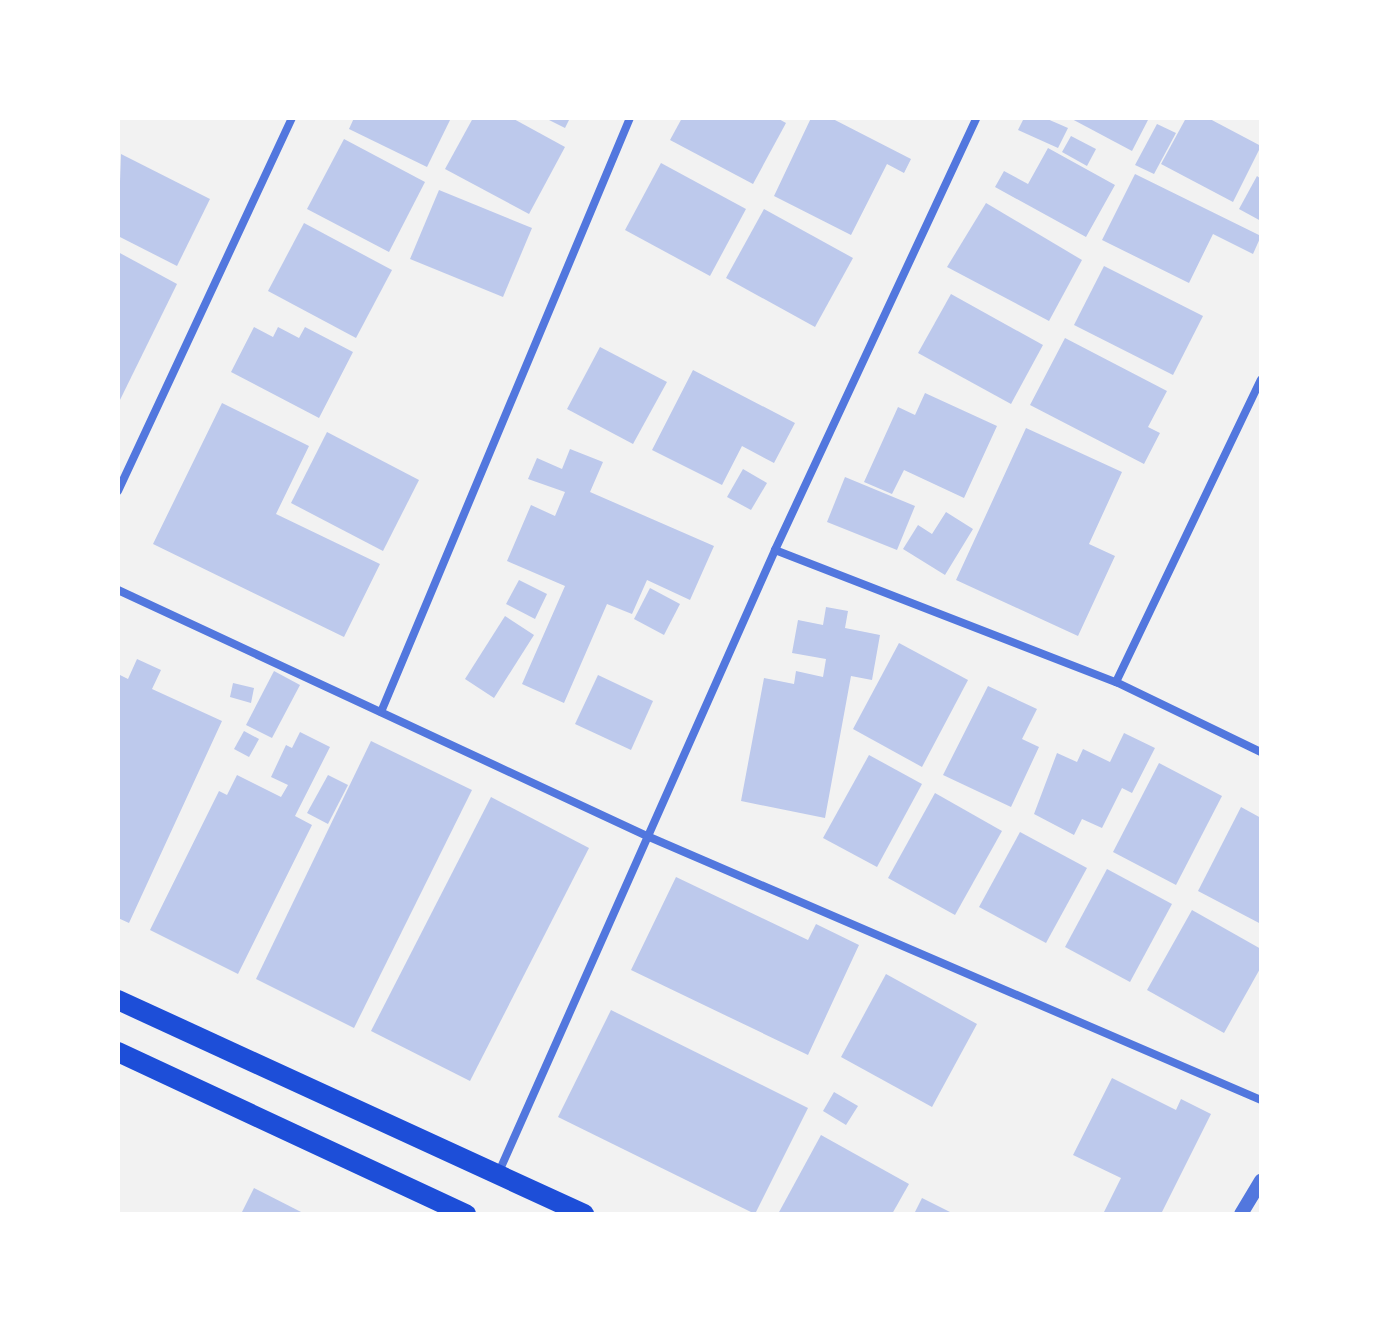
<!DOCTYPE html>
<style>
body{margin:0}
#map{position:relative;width:1379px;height:1332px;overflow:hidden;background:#f2f2f2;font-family:Jost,sans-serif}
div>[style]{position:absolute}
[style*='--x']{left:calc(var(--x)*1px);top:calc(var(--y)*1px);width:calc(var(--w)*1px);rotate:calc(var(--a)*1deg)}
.building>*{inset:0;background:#bdc9ec}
.minor>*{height:8px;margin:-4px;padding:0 4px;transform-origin:4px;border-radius:4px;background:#5277de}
.tertiary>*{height:14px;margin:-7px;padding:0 7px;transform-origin:7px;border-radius:7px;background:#5277de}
.primary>*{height:20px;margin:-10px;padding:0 10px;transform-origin:10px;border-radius:10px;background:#1d4ed8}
span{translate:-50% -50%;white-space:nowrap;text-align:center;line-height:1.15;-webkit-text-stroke:6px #fff;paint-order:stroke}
.frame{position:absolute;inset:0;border:120px solid #fff;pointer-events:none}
</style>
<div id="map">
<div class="building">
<i style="clip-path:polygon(354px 118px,451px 118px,427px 167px,349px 129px)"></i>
<i style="clip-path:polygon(473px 118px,512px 118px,565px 147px,529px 214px,445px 169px)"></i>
<i style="clip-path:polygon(545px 118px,570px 118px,565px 128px)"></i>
<i style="clip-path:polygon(682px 118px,777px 118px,786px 123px,753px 184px,670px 140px)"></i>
<i style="clip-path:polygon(811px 118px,831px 118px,911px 159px,904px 173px,887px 164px,851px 235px,774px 196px)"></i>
<i style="clip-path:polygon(1024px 118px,1045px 118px,1068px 128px,1058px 148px,1018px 130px)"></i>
<i style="clip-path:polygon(1070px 118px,1149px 118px,1132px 151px)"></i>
<i style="clip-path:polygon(1186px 118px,1208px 118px,1261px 146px,1233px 202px,1161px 164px)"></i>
<i style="clip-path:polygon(1157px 124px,1176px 133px,1154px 174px,1135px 165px)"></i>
<i style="clip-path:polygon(1071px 136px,1096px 149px,1087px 166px,1062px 152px)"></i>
<i style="clip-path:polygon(344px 139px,425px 182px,389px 252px,307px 209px)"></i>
<i style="clip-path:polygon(1048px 148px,1115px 185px,1086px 237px,995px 187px,1004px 171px,1028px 184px)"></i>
<i style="clip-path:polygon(121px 154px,210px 199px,177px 266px,118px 236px)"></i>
<i style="clip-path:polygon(661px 163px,746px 209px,710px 276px,625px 230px)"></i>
<i style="clip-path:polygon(1135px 174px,1261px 236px,1253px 254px,1213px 234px,1189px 283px,1102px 240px)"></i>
<i style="clip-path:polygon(1257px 176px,1261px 179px,1261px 221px,1239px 209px)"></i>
<i style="clip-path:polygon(439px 190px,532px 228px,503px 297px,410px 259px)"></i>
<i style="clip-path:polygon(986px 203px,1082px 260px,1049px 321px,947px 267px)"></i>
<i style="clip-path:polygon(764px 209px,853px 258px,815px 327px,726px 278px)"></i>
<i style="clip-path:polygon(304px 223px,392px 270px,356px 338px,268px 291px)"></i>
<i style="clip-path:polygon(118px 252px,177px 284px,118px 404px)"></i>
<i style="clip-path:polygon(1104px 266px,1203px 316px,1173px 375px,1074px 325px)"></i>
<i style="clip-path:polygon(951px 294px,1043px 345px,1011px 404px,918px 353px)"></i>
<i style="clip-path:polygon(254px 327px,273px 337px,278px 327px,299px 338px,305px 327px,353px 352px,319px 418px,231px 372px)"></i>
<i style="clip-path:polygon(1065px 338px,1167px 391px,1148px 427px,1160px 433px,1144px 464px,1030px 405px)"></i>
<i style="clip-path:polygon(600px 347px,667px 382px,633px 444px,567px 409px)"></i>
<i style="clip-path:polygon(693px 370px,795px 423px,774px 463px,742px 446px,722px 485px,652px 450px)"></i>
<i style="clip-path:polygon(925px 393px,997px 426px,964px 498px,904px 470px,892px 494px,864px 482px,898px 407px,915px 415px)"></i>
<i style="clip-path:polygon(222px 403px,309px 446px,276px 514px,380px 564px,344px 637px,153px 544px)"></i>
<i style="clip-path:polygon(1026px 428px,1122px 472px,1089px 544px,1115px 556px,1078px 636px,956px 580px)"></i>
<i style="clip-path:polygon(327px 432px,419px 480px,383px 551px,291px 503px)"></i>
<i style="clip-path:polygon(570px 449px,603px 462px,590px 492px,714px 546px,690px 600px,647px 580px,632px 614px,607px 604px,564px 703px,522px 684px,565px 586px,507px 561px,531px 505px,555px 516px,565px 492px,528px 479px,537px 458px,562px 469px)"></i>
<i style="clip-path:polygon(743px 469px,767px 483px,751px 510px,727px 497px)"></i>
<i style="clip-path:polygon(845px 477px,915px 506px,897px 550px,827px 522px)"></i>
<i style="clip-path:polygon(946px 512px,973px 529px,945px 575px,903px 549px,918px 525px,932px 534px)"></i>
<i style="clip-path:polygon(519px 580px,547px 594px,535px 619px,506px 604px)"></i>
<i style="clip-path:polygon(650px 588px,680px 604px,664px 635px,634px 619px)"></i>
<i style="clip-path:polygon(826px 607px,848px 611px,845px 628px,880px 635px,872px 680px,851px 676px,825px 818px,741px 801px,764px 678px,794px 684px,796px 671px,823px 677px,826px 659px,792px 653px,798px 620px,823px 625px)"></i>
<i style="clip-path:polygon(505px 616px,534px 635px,494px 698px,465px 679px)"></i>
<i style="clip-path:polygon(899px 643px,968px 680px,922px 767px,853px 729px)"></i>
<i style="clip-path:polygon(137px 659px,161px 670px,152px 689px,222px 721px,129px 923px,118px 918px,118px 674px,128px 679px)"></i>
<i style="clip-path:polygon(274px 671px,300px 685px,272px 738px,246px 725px)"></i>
<i style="clip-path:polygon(598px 675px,653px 701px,631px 750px,575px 724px)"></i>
<i style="clip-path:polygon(233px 683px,254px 688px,251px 703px,230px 697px)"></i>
<i style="clip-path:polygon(988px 686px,1037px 709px,1022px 739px,1039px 747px,1011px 807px,943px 775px)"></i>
<i style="clip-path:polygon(244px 731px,259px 739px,249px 757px,234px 749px)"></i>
<i style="clip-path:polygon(300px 732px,330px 747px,295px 816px,312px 825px,238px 974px,150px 930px,219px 791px,227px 795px,237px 775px,281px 797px,288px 785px,271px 777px,286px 745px,292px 748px)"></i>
<i style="clip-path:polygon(1124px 733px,1155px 748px,1132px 793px,1122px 788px,1102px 828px,1082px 819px,1074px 835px,1034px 814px,1057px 753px,1077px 762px,1083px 749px,1110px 762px)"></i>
<i style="clip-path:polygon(371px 741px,472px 790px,354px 1028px,256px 979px)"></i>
<i style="clip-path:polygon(869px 755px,922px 784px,877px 867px,823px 838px)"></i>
<i style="clip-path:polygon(1159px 763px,1222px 796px,1176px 885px,1113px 852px)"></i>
<i style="clip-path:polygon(328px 775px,348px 785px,328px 824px,307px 813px)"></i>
<i style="clip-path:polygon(935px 793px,1002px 831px,955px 915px,888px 878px)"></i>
<i style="clip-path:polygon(491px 797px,589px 848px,470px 1081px,371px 1031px)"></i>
<i style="clip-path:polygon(1241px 807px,1261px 818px,1261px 924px,1198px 891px)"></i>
<i style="clip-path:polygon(1020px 832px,1087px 868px,1046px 943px,979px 907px)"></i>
<i style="clip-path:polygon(1107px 869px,1172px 904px,1130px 982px,1065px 947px)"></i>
<i style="clip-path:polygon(676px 877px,808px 940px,816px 924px,859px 945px,808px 1055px,631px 970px)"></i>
<i style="clip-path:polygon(1192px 910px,1261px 949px,1261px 967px,1224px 1033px,1147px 990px)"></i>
<i style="clip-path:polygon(886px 974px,977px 1024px,932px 1107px,841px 1057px)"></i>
<i style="clip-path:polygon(611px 1010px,808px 1108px,755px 1214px,558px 1117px)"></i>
<i style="clip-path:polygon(1112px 1078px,1176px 1110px,1181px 1099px,1211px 1114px,1161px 1214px,1103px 1214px,1121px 1178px,1073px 1155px)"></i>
<i style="clip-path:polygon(834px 1092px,858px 1106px,846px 1125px,823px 1111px)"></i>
<i style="clip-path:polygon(821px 1135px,909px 1184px,892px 1214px,778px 1214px)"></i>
<i style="clip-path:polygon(254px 1188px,305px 1214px,241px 1214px)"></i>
<i style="clip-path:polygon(922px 1198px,954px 1214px,914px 1214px)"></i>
</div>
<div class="minor">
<i style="--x:118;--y:491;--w:412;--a:-65"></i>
<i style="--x:775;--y:550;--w:366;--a:21.2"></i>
<i style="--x:1116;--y:682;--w:161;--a:25.8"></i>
<i style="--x:118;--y:590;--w:583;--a:24.94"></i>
<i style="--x:647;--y:836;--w:668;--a:23.27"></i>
<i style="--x:1116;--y:682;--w:335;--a:-64.4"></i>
<i style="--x:381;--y:712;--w:644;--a:-67.26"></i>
<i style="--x:498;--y:1174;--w:683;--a:-66.06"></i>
<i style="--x:775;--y:550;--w:476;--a:-65"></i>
</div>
<div class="tertiary">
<i style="--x:1241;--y:1214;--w:39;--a:-59"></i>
</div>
<div class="primary">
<i style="--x:118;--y:1000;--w:513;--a:24.67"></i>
<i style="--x:118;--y:1052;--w:384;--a:25"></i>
</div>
<div class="frame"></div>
</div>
